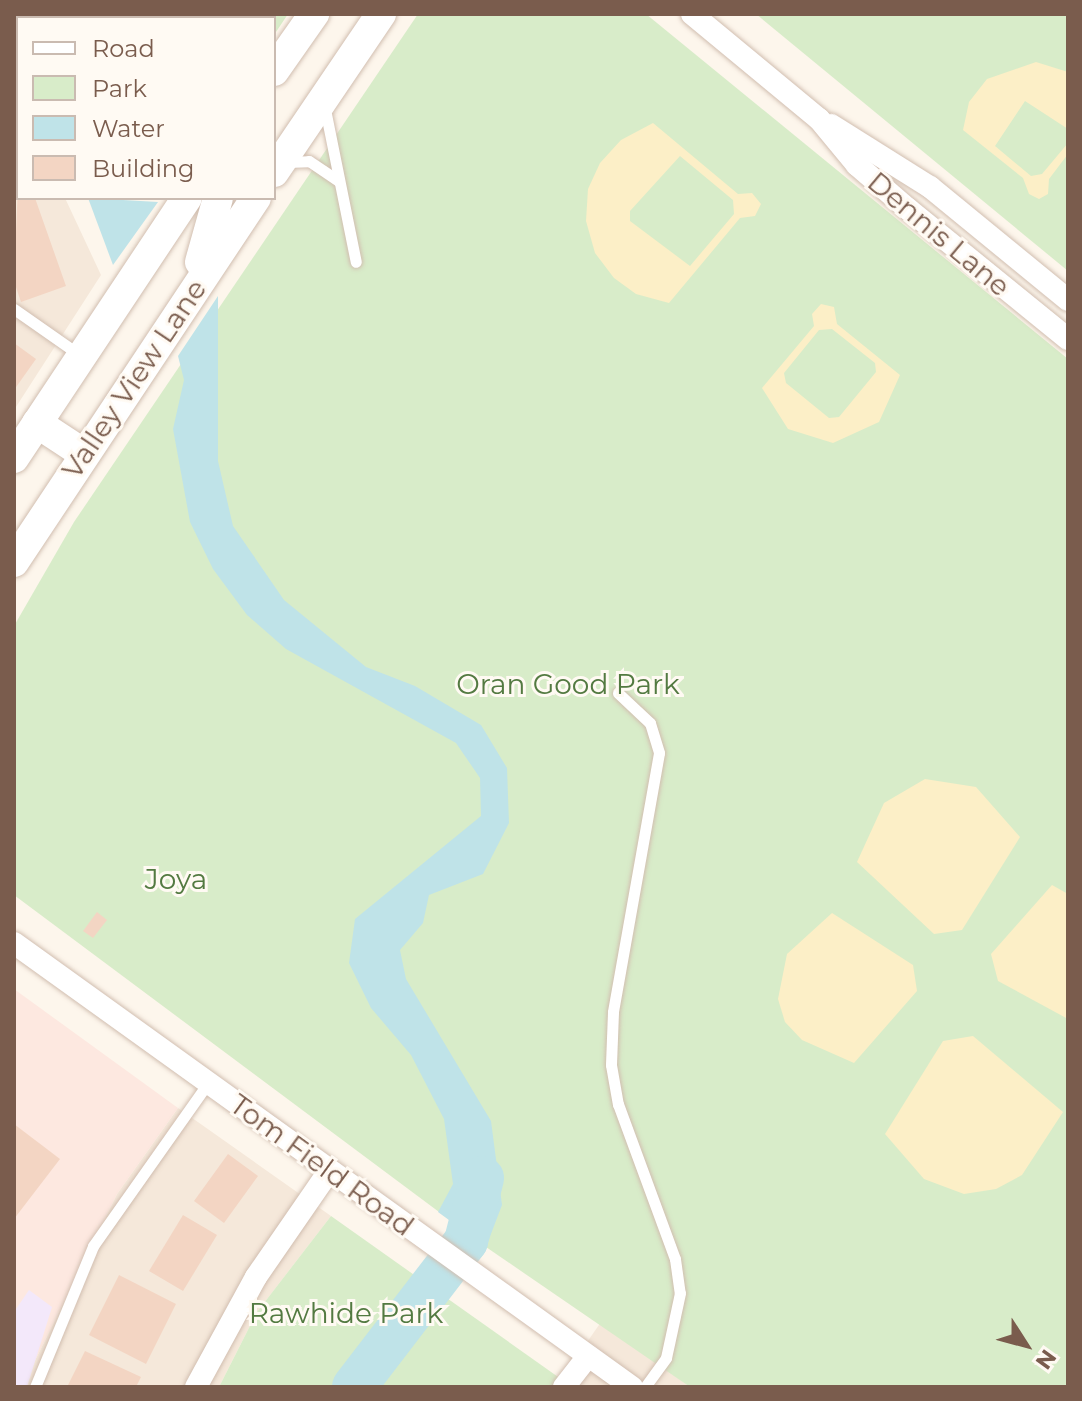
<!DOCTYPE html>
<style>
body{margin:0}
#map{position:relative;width:1082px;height:1401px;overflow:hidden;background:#fdf6ec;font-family:Montserrat,sans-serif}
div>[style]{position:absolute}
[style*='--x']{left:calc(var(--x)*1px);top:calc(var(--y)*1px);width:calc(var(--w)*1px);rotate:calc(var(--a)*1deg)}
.residential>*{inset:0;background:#f5e8da}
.commercial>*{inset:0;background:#fde8e0}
.education>*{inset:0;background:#f3e8fa}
.green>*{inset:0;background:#d8ecc9}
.sand>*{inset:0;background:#fcefc7}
.water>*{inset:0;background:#bfe3e8}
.river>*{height:44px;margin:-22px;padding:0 22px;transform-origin:22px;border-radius:22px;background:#bfe3e8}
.building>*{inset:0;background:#f3d5c3}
.roads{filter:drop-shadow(0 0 2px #d1beb0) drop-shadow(0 0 2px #d1beb0)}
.service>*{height:11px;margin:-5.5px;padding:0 5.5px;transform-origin:5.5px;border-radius:5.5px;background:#fff}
.minor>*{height:22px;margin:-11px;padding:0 11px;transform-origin:11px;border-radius:11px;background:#fff}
.secondary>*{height:30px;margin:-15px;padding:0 15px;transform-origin:15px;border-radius:15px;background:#fff}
span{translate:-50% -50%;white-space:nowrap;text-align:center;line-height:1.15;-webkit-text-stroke:6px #fffaf3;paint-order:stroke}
.street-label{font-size:28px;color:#7a5c4d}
.park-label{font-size:28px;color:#537a41}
.frame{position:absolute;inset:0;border:16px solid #7a5c4d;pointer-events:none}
.legend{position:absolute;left:16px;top:16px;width:260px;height:184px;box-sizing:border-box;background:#fffaf3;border:2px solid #cabbb1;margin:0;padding:10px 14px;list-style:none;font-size:24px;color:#7a5c4d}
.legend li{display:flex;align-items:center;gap:16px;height:40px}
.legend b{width:40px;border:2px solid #cabbb1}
.north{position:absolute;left:986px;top:1305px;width:80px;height:80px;-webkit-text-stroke:6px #fffaf3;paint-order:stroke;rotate:126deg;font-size:22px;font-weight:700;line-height:32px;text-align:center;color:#7a5c4d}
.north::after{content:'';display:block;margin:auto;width:28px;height:36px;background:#7a5c4d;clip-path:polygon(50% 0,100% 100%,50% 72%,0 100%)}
</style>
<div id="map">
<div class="residential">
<i style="clip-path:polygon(14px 120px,18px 198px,65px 198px,101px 275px,14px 410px)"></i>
<i style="clip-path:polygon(178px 1108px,331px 1216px,257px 1312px,219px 1387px,22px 1387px,117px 1194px)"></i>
<i style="clip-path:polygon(601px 1322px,690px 1387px,556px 1387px)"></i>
</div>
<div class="commercial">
<i style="clip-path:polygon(14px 989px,178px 1108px,117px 1194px,22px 1387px,14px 1387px)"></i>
</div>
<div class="education">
<i style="clip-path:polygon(29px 1290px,52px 1307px,27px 1387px,14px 1387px,14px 1312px)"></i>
</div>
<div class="green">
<i style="clip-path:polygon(14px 14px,288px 14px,274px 35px,274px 18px,18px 21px)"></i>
<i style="clip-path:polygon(418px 14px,646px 14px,1068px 359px,1068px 1387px,690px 1387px,486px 1247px,14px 895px,14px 626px,74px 522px)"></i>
<i style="clip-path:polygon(756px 14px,1068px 14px,1068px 271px)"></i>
<i style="clip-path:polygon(331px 1216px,561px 1379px,556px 1387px,219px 1387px,257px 1312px)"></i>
</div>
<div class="sand">
<i style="clip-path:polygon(1036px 62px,1068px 72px,1068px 129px,1025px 101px,995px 146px,1031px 176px,1042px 174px,1068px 143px,1068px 154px,1049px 179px,1048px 194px,1039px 199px,1029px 194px,1023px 178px,963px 130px,969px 102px,987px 79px)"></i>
<i style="clip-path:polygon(evenodd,653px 123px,738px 194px,752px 193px,761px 204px,755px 216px,740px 218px,669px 303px,636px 294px,614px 278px,595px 253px,586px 221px,588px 189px,600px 163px,621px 140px,653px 123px,680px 156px,733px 200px,734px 214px,690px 266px,630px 221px,630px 211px,680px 156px)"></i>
<i style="clip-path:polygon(evenodd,821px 304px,834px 307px,837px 324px,900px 375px,879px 422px,833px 443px,788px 429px,762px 388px,814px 326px,812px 314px,821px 304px,832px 329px,875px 363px,876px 372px,839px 417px,829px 418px,786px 383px,784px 373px,819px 330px,832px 329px)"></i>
<i style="clip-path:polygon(925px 779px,976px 787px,1020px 837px,962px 930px,934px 934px,857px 862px,884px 803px)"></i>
<i style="clip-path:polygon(1052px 885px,1068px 894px,1068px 1019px,998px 981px,991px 954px)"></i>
<i style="clip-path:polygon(832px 913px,913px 965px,917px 991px,854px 1063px,802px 1040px,785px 1022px,778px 999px,787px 954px)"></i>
<i style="clip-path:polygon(973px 1036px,1063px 1112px,1022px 1175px,996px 1189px,964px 1194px,924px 1179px,885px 1134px,943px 1041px)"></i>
</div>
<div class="water">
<i style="clip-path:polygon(88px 198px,158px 202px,113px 265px)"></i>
<i style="clip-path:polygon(218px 296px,218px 461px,233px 526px,284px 600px,366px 667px,415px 686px,481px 725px,507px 768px,509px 823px,483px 874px,429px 895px,423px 923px,400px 950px,406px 979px,491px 1121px,502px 1205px,486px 1247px,438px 1212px,453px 1184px,444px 1119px,411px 1055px,371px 1008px,349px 963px,355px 919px,481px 816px,480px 778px,456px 743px,286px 649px,247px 615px,213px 569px,190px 522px,173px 429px,184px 380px,178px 356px)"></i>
<i style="clip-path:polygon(416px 1276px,445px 1296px,371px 1387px,337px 1387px)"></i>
</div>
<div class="river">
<i style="--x:354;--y:1387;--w:184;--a:-52.5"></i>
<i style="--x:466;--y:1241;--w:65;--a:-75.7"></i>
</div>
<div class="building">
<i style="clip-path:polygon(18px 184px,18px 198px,35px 198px,66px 286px,21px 302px,14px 281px)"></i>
<i style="clip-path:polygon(14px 343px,36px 359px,14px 390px)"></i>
<i style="clip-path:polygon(97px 912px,107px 920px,93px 938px,83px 931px)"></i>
<i style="clip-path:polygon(14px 1124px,60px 1159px,14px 1219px)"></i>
<i style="clip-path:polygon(228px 1154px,258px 1176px,224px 1223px,194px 1201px)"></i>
<i style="clip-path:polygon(183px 1215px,217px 1235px,183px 1291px,149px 1271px)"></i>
<i style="clip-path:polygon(119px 1275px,176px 1304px,146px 1364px,89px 1335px)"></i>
<i style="clip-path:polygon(85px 1351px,141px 1377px,136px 1387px,67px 1387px)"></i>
</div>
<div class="roads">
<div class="service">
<i style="--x:58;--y:14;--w:5;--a:53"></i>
<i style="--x:324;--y:104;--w:161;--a:78.6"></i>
<i style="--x:286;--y:162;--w:23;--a:-2"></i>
<i style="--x:309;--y:161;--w:36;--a:34"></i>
<i style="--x:14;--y:309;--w:82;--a:35"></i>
<i style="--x:618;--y:693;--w:44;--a:43.2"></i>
<i style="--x:650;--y:723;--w:31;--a:73"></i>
<i style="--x:659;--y:753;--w:263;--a:100.1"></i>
<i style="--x:613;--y:1012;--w:53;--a:92.2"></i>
<i style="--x:611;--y:1065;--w:40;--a:80"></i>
<i style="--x:618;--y:1104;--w:165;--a:69.8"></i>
<i style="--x:675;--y:1259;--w:34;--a:82"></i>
<i style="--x:680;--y:1293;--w:66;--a:102.2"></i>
<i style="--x:666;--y:1358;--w:36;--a:126"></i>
<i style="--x:35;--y:1387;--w:152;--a:-67.6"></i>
<i style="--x:93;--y:1246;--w:199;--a:-54.8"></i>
</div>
<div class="minor">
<i style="--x:692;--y:14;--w:165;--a:39.6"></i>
<i style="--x:819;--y:119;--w:60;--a:50.4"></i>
<i style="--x:857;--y:165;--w:67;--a:40.8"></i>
<i style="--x:908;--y:209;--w:206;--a:39.1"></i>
<i style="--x:831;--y:125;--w:117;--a:32.1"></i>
<i style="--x:930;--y:187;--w:178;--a:39.3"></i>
<i style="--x:14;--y:943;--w:761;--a:35.7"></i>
<i style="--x:196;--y:1387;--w:125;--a:-61.4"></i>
<i style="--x:256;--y:1277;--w:129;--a:-55.4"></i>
<i style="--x:564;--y:1387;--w:39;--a:-52"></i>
</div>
<div class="secondary">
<i style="--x:274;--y:71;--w:70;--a:-54.9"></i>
<i style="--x:274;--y:172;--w:191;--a:-55.9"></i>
<i style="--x:200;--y:262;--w:66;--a:-74.3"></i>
<i style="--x:37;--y:423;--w:56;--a:33.4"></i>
<i style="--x:14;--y:458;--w:312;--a:-56.4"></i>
<i style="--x:14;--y:562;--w:437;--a:-56.4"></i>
</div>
</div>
<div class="street-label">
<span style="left:939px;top:234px;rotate:40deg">Dennis Lane</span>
<span style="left:134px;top:379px;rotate:-56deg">Valley View Lane</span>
<span style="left:322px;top:1165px;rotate:36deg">Tom Field Road</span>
</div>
<div class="park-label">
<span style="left:568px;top:684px">Oran Good Park</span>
<span style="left:176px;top:879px">Joya</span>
<span style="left:346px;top:1313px">Rawhide Park</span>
</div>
<div class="frame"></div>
<ul class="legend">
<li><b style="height:10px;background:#fff"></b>Road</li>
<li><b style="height:22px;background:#d8ecc9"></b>Park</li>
<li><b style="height:22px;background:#bfe3e8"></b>Water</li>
<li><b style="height:22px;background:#f3d5c3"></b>Building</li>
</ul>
<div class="north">N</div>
</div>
